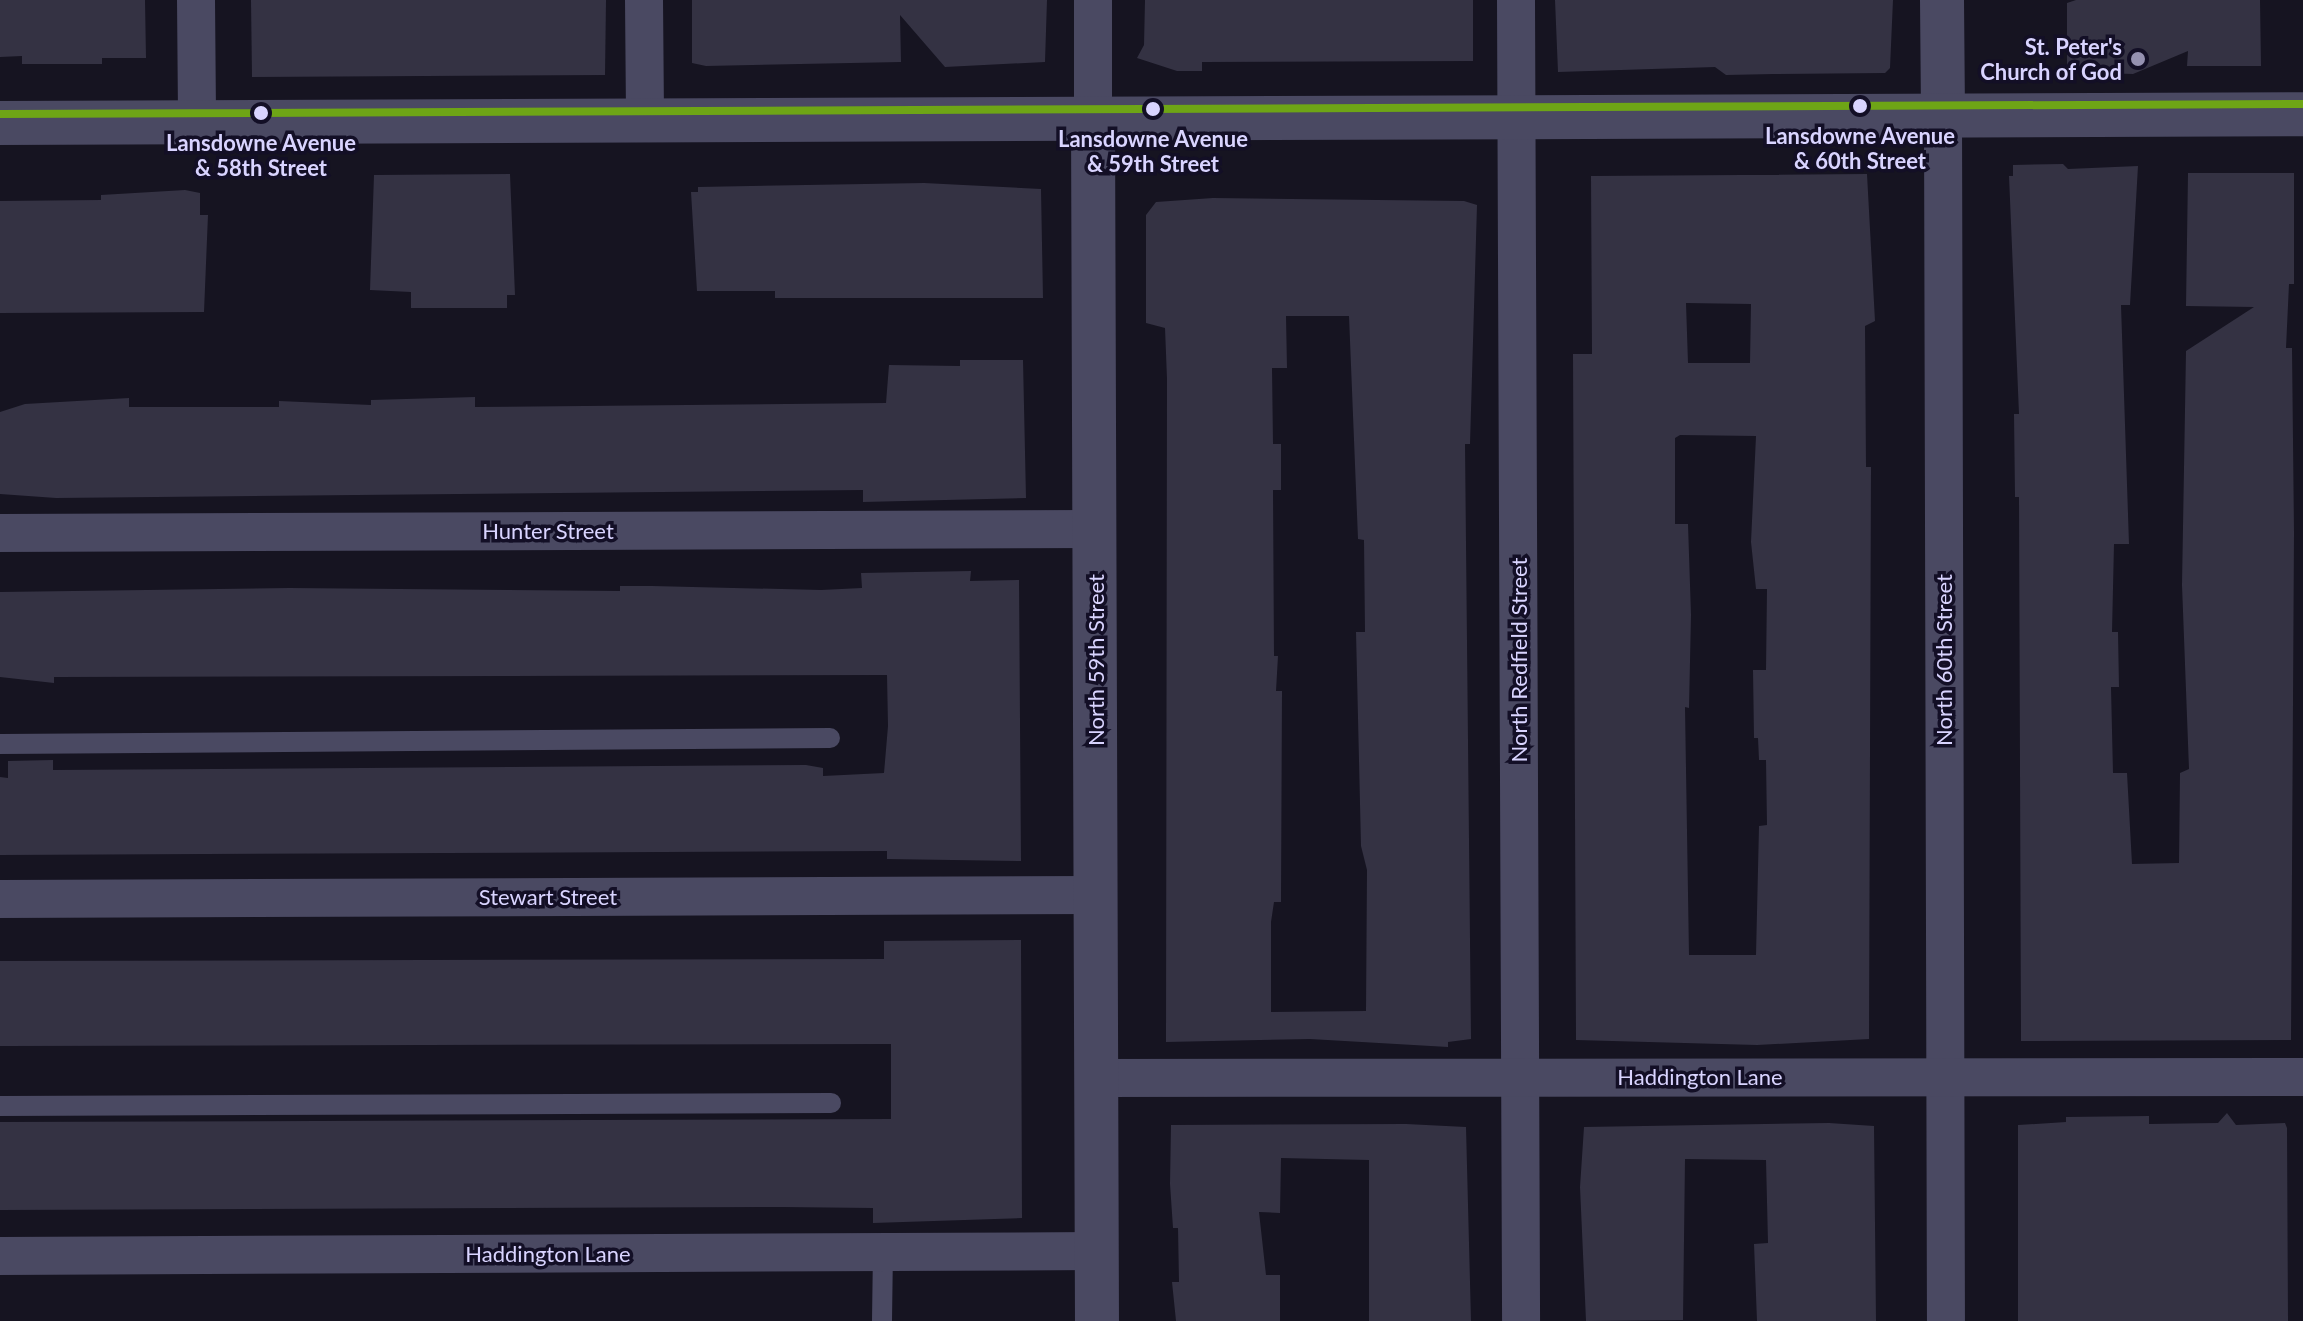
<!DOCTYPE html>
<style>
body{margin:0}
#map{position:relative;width:2303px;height:1321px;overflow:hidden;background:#161421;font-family:Lato,sans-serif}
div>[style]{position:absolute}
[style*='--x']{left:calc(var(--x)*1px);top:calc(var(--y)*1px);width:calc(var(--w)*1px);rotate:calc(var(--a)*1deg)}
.building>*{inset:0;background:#343243}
.service>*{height:20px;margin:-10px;padding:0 10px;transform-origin:10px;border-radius:10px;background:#4a4962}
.minor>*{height:38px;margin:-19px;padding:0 19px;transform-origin:19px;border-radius:19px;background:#4a4962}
.tertiary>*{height:44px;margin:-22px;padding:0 22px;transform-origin:22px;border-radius:22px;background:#4a4962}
.tram-1>*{height:8px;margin:-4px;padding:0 4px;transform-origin:4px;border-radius:4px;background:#6ea516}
.dots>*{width:22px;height:22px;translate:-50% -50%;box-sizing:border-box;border:4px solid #130f26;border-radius:50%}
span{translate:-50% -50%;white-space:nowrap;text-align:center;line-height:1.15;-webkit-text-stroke:7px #130f26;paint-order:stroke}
.poi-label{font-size:22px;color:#d9d4ff;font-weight:700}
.right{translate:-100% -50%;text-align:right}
.stop-label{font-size:22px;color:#d9d4ff;font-weight:700}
.street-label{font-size:22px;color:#d9d4ff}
</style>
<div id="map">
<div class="building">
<i style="clip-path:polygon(0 0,145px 0,146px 58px,102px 58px,102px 64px,22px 64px,22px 56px,0 57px)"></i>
<i style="clip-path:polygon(251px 0,606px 0,605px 75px,252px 77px)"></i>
<i style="clip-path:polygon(692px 0,1047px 0,1045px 62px,945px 67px,900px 15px,901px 62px,706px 66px,692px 63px)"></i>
<i style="clip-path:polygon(1145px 0,1473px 0,1473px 61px,1202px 62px,1202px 71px,1177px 71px,1137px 58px,1144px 45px)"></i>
<i style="clip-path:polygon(1555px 0,1893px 0,1890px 68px,1885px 73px,1774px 74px,1726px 75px,1715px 67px,1558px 72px)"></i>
<i style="clip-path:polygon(2076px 0,2260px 0,2261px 66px,2187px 66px,2188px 51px,2133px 74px,2067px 72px,2067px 3px)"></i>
<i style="clip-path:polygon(2063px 164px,2068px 169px,2138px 166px,2130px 305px,2121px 305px,2129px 544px,2114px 544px,2112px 632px,2118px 632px,2119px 687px,2111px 687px,2113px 773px,2127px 773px,2132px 864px,2179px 863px,2180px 773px,2189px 769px,2182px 585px,2186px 351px,2254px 307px,2186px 306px,2188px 173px,2294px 173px,2294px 284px,2289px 284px,2286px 348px,2292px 348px,2294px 532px,2291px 1040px,2021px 1041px,2019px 497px,2015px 497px,2014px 414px,2019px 414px,2009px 176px,2013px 176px,2013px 165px)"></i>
<i style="clip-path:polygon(510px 174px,515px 295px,507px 295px,507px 308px,411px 308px,411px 292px,370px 290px,374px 175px)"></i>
<i style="clip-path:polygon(evenodd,1867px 174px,1875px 321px,1865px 326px,1866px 467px,1871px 467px,1869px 1039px,1757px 1045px,1576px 1040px,1573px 354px,1592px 354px,1591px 176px,1867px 174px,1686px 303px,1751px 304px,1750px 363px,1688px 363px,1686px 303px,1867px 174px,1680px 435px,1756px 436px,1751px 542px,1756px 589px,1767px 589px,1766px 670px,1753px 670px,1754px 738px,1758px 738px,1759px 760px,1766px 760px,1767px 825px,1759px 826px,1756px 955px,1689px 955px,1685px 707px,1689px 708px,1691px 615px,1688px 524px,1675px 524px,1675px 438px,1680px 435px)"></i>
<i style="clip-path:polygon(924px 183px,1041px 189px,1043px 298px,775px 298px,775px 291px,697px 291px,691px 192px,698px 192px,698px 187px)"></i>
<i style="clip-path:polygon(185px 190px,200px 193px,200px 215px,208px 215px,204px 312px,0 313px,0 201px,101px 200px,101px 195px)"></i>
<i style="clip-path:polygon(evenodd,1213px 198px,1464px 201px,1477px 205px,1470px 444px,1465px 444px,1471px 1039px,1448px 1042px,1448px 1047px,1310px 1039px,1166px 1042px,1167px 379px,1165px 328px,1146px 323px,1146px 215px,1156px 202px,1213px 198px,1286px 316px,1349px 316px,1358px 539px,1364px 540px,1365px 632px,1356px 632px,1361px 846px,1367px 870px,1366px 1011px,1271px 1012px,1271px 922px,1274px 902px,1281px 902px,1282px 691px,1276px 691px,1278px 656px,1274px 656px,1273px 490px,1281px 490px,1281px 444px,1273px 444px,1272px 368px,1287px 368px,1286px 316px)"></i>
<i style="clip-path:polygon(960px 360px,1023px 360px,1026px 498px,863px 502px,863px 490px,56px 498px,0 494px,0 412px,25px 404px,129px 398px,129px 407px,279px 407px,279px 401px,371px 405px,371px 400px,475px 397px,475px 407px,886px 403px,889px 365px,960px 366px)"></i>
<i style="clip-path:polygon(971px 571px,970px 581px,1019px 580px,1021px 861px,887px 859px,887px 851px,0 855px,0 777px,8px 778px,8px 761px,53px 760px,53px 770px,806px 765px,823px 768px,823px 776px,884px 773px,888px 726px,887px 675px,54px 677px,54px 683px,0 677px,0 592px,289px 588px,620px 591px,620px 586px,652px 586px,821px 590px,862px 588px,861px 573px)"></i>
<i style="clip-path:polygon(1021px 940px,1022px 1218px,873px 1223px,873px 1208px,783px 1207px,0 1210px,0 1122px,891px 1119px,891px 1044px,0 1046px,0 961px,884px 959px,884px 941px)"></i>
<i style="clip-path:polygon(2227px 1113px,2236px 1125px,2285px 1123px,2287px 1128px,2288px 1321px,2018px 1321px,2018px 1125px,2066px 1122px,2066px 1117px,2149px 1116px,2149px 1124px,2218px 1123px)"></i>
<i style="clip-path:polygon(1829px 1123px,1874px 1126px,1876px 1321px,1757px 1321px,1754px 1244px,1768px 1243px,1766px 1160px,1685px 1159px,1683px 1320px,1586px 1321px,1580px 1187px,1584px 1127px)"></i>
<i style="clip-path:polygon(1406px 1124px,1466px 1127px,1471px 1321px,1369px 1321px,1369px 1160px,1281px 1158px,1280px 1213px,1259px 1212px,1266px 1275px,1280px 1275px,1280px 1321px,1176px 1321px,1172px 1282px,1179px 1282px,1178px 1228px,1173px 1228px,1170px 1184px,1171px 1125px)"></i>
</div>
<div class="service">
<i style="--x:0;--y:744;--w:830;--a:-0.41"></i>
<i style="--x:0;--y:1106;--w:831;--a:-0.21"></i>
<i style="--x:882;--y:1321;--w:69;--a:-89.2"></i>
</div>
<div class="minor">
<i style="--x:196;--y:0;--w:122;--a:89.5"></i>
<i style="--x:644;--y:0;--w:121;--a:89.5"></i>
<i style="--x:1516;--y:0;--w:1321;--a:89.78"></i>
<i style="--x:1943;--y:115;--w:1206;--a:89.86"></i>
<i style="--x:1093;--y:119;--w:119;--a:-90"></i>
<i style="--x:0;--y:533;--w:1095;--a:-0.21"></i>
<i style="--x:0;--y:899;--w:1096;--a:-0.21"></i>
<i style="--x:1097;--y:1078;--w:1206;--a:-0.05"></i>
<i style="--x:0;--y:1256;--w:1097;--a:-0.26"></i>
</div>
<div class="tertiary">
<i style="--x:1942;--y:0;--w:115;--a:89.5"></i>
<i style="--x:1093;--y:119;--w:1202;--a:89.81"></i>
<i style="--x:0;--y:123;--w:2303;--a:-0.22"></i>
</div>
<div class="tram-1">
<i style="--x:0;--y:114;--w:2303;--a:-0.25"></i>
</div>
<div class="dots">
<i style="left:2138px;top:59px;background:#9591b1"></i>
<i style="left:1860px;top:106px;background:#d9d4ff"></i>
<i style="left:1153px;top:109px;background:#d9d4ff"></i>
<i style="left:261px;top:113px;background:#d9d4ff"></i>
</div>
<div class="poi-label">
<span class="right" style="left:2122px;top:59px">St. Peter's<br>Church of God</span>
</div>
<div class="stop-label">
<span style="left:1860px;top:148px">Lansdowne Avenue<br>&amp; 60th Street</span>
<span style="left:1153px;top:151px">Lansdowne Avenue<br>&amp; 59th Street</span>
<span style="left:261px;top:155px">Lansdowne Avenue<br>&amp; 58th Street</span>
</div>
<div class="street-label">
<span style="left:548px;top:531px">Hunter Street</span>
<span style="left:1096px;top:660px;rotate:-90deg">North 59th Street</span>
<span style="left:1519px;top:660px;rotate:-90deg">North Redfield Street</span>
<span style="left:1944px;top:660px;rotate:-90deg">North 60th Street</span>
<span style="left:548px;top:897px">Stewart Street</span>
<span style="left:1700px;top:1077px">Haddington Lane</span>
<span style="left:548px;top:1254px">Haddington Lane</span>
</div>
</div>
